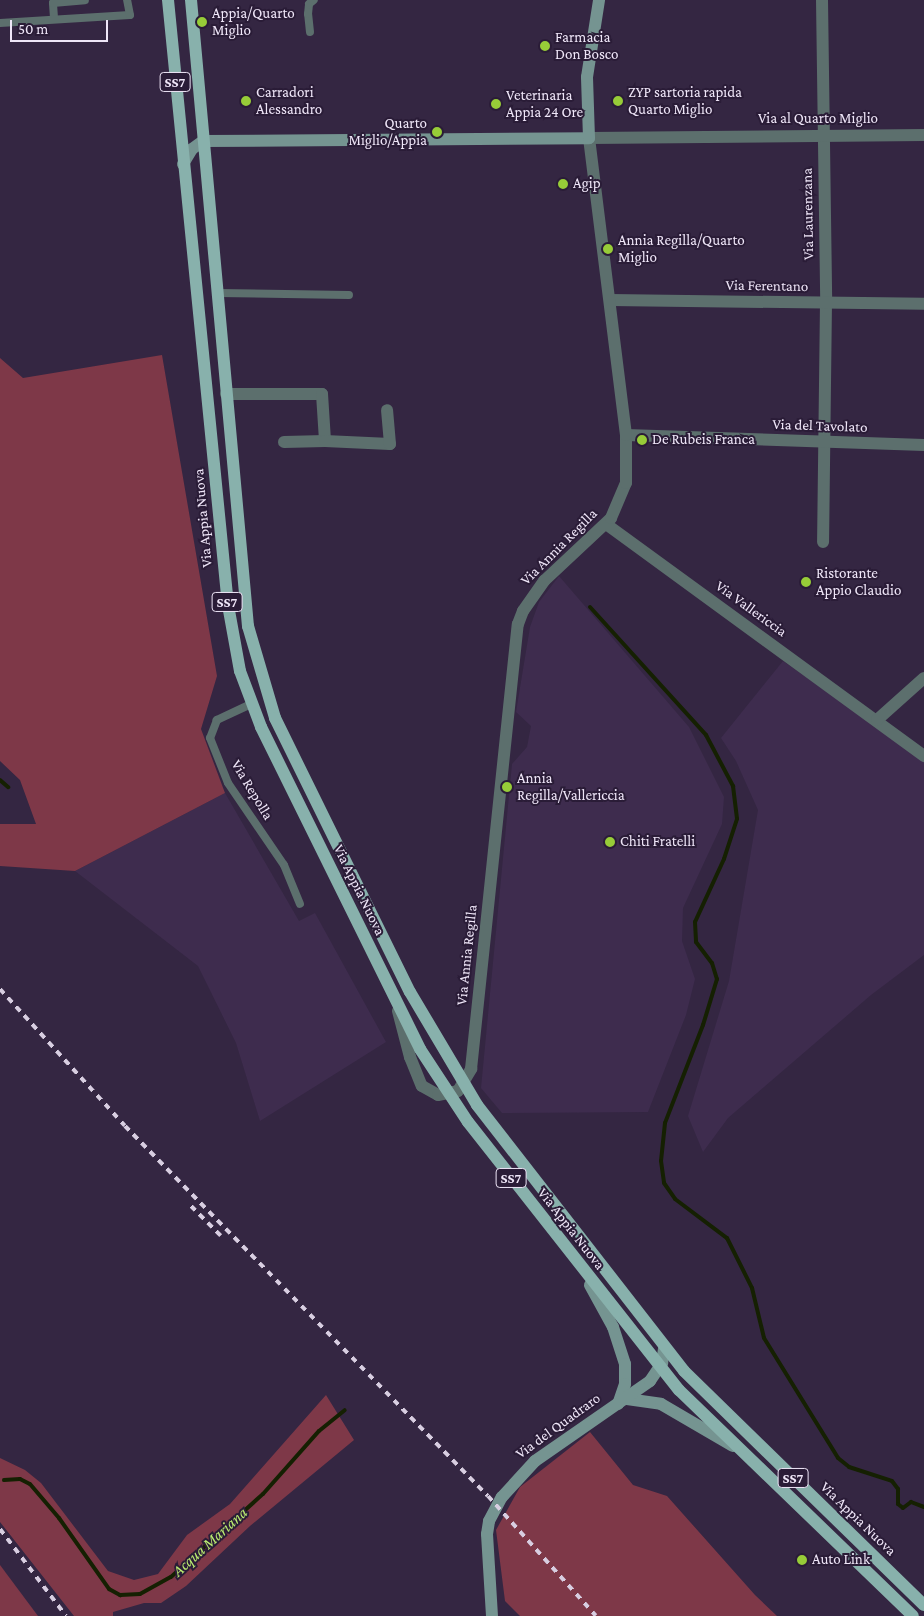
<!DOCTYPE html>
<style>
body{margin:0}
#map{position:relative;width:924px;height:1616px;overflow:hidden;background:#342642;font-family:"Crimson Pro",serif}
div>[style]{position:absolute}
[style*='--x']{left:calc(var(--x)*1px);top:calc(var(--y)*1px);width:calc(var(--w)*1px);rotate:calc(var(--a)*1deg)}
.built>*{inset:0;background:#3e2c4e}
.green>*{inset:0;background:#7e3848}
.stream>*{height:4px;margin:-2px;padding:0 2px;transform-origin:2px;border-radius:2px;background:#152002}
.lane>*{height:8px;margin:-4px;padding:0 4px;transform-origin:4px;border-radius:4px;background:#5c6f6d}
.street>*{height:12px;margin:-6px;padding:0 6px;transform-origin:6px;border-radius:6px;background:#5c6f6d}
.secondary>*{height:12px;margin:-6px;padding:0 6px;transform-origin:6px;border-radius:6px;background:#759491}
.primary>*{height:12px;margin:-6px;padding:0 6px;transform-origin:6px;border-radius:6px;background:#88b1ac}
.rail>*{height:4px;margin-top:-2px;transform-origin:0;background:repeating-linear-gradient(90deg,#d8cee1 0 6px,transparent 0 12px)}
.dots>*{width:14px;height:14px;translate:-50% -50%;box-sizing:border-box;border:2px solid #2a1c37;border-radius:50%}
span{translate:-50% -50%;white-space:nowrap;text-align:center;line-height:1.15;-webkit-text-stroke:4px #2a1c37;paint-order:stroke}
.shield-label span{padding:1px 4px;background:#2a1c37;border:1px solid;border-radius:4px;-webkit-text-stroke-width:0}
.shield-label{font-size:14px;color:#efe6f8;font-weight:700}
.poi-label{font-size:15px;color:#efe6f8}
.left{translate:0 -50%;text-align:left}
.right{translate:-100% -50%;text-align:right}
.street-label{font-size:15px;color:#efe6f8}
.water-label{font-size:16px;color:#bcee71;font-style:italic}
.scale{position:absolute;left:10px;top:20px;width:98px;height:22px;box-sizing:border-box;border:2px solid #efe6f8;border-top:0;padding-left:6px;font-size:15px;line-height:18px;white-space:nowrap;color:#efe6f8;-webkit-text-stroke:4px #2a1c37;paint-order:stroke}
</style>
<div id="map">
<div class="built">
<i style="clip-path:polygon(559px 576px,689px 727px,724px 797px,722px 824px,683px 908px,682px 941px,695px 979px,686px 1015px,648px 1112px,502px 1113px,481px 1088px,512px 764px,527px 747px,531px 726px,516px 712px,530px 627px,539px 602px)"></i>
<i style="clip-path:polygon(783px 661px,924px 760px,924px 955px,871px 995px,728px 1118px,703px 1152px,688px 1116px,729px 981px,758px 810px,736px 761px,721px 738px)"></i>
<i style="clip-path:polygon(225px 793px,299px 921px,315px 913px,386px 1042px,260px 1121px,236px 1043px,198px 966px,75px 871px)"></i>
</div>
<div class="green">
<i style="clip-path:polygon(162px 355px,217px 676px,201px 729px,225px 793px,75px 871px,0 866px,0 824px,36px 824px,20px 780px,0 761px,0 358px,23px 378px)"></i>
<i style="clip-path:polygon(326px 1395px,354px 1440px,250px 1526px,186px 1586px,161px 1603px,144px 1603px,113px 1612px,113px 1616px,74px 1616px,0 1522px,0 1458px,25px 1470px,41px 1483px,108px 1571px,134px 1580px,158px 1574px,187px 1535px,230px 1504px)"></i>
<i style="clip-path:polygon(590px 1432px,633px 1485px,667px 1496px,755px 1595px,777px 1616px,520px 1616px,505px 1601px,496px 1530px,520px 1487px)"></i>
<i style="clip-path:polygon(0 1565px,38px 1616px,0 1616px)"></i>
</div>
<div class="stream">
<i style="--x:590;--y:607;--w:173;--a:47.8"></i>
<i style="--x:706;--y:735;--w:58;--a:62.1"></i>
<i style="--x:733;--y:786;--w:33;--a:83"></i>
<i style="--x:737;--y:819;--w:42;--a:108"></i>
<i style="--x:724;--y:859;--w:69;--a:114.7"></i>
<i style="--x:695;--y:922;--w:20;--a:87"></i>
<i style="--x:696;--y:942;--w:26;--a:53"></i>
<i style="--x:712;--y:963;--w:17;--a:73"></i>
<i style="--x:717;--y:979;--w:48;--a:106.9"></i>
<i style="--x:703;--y:1025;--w:105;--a:111.2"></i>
<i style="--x:665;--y:1123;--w:38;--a:96"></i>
<i style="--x:661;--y:1161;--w:22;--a:82"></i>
<i style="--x:664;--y:1183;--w:19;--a:55"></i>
<i style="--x:675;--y:1199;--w:65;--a:36.9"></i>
<i style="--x:727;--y:1238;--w:56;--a:63.4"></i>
<i style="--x:752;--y:1288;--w:51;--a:76.5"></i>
<i style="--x:764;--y:1338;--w:141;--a:58.3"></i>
<i style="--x:838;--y:1458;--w:14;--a:39"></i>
<i style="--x:849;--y:1467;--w:45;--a:18"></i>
<i style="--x:892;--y:1481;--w:10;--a:53"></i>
<i style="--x:898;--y:1489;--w:15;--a:90"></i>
<i style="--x:898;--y:1504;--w:6;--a:39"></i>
<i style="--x:903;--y:1508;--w:10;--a:-37"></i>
<i style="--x:911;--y:1502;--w:14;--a:21"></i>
<i style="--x:0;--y:780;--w:11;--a:41"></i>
<i style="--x:4;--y:1480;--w:16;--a:-4"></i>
<i style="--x:20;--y:1479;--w:11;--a:27"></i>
<i style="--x:30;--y:1484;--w:45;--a:49.5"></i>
<i style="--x:59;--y:1518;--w:87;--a:54.8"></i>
<i style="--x:109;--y:1589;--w:13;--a:29"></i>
<i style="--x:120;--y:1595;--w:20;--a:-3"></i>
<i style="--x:140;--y:1594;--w:35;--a:-29"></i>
<i style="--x:171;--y:1577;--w:124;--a:-42.1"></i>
<i style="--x:263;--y:1494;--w:84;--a:-48.4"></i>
<i style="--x:319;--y:1431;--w:33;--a:-39"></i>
</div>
<div class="lane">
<i style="--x:54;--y:18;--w:15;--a:-94"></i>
<i style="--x:53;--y:3;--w:32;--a:-5"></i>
<i style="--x:0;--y:23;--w:130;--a:-3.5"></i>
<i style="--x:130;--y:15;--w:15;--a:-101"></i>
<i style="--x:310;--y:32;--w:18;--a:-96"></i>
<i style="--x:308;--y:14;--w:10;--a:-84"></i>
<i style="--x:309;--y:4;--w:6;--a:-39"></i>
<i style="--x:218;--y:293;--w:131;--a:0.9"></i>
<i style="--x:251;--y:704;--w:38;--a:155"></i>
<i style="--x:217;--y:720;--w:19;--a:111"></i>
<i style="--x:210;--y:738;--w:48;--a:68.2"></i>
<i style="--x:228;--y:783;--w:99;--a:55.7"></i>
<i style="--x:284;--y:865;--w:42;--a:67.7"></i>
</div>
<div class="street">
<i style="--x:822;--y:0;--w:302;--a:89.2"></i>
<i style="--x:826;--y:302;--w:240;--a:90.7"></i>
<i style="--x:610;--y:300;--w:314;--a:0.7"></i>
<i style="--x:226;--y:394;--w:96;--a:0"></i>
<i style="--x:322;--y:394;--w:47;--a:86.3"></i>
<i style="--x:325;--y:441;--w:41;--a:178.6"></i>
<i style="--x:626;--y:435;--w:298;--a:1.9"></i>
<i style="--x:325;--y:441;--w:65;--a:2.6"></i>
<i style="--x:390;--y:444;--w:34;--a:-95"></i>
<i style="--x:606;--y:524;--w:394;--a:36.1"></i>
<i style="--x:877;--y:720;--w:63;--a:-41.8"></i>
<i style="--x:398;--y:1011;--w:48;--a:75.4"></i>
<i style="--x:410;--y:1057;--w:31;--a:68"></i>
<i style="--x:422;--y:1086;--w:18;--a:29"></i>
<i style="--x:438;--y:1095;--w:20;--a:-11"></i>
<i style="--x:458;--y:1091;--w:26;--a:-59"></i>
<i style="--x:471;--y:1069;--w:447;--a:-84"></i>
<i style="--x:518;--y:624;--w:14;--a:-69"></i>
<i style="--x:523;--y:611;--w:37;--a:-55"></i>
<i style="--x:544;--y:581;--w:92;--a:-43.2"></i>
<i style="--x:611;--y:518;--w:38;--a:-67"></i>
<i style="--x:626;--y:483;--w:48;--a:-90"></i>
<i style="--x:626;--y:435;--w:299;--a:-97.1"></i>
<i style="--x:589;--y:138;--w:335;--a:-0.5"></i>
</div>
<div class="secondary">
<i style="--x:183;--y:164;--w:17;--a:-59"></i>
<i style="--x:192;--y:149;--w:14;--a:-36"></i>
<i style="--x:203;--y:141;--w:386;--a:-0.4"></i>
<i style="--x:589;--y:138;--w:61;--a:-91.9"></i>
<i style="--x:587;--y:77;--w:78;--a:-81.1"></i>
<i style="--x:590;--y:1285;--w:48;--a:61.3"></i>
<i style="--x:613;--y:1327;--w:39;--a:72"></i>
<i style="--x:625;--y:1364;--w:20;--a:90"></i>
<i style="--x:625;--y:1384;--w:21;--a:109"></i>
<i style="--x:627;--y:1399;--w:34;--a:8"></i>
<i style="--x:661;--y:1404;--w:83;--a:30.3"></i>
<i style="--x:492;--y:1616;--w:82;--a:-93.5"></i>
<i style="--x:487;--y:1534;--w:13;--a:-81"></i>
<i style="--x:489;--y:1521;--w:27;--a:-62"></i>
<i style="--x:502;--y:1497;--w:49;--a:-47.5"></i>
<i style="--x:535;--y:1461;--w:140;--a:-34.8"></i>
<i style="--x:650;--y:1381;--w:22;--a:-56"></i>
<i style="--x:662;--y:1363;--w:15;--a:-82"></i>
</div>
<div class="primary">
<i style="--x:168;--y:0;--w:608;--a:84.34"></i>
<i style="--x:228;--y:605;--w:67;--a:79.7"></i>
<i style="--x:240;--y:671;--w:60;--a:69.4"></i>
<i style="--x:261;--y:727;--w:359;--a:63.7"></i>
<i style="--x:420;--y:1049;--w:87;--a:56.7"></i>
<i style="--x:468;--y:1122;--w:341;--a:51.8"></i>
<i style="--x:679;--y:1390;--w:325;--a:44"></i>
<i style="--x:191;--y:0;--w:629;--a:84.8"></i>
<i style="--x:248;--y:626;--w:96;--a:73.6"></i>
<i style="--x:275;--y:718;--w:305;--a:63.8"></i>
<i style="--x:410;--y:992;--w:131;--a:59.3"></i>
<i style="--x:477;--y:1105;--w:337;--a:52.1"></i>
<i style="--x:684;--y:1371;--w:335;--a:44.3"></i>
</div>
<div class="rail">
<i style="--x:0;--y:989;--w:185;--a:47.6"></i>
<i style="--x:125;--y:1126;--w:518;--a:45.55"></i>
<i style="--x:488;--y:1496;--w:161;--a:48"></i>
<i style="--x:191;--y:1206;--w:42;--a:45"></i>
<i style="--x:0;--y:1529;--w:109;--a:52.8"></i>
</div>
<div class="dots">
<i style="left:202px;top:22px;background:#97cc38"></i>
<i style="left:545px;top:46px;background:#97cc38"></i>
<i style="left:246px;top:101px;background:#97cc38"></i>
<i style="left:618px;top:101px;background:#97cc38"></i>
<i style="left:496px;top:104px;background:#97cc38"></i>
<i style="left:437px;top:132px;background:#97cc38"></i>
<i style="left:563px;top:184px;background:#97cc38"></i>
<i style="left:608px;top:249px;background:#97cc38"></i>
<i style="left:642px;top:440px;background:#97cc38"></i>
<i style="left:806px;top:582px;background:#97cc38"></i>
<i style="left:507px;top:787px;background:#97cc38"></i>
<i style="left:610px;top:842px;background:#97cc38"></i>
<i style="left:802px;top:1560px;background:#97cc38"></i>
</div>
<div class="shield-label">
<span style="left:175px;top:82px">SS7</span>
<span style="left:227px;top:602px">SS7</span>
<span style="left:511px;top:1178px">SS7</span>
<span style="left:793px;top:1478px">SS7</span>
</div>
<div class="poi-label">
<span class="left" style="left:212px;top:22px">Appia/Quarto<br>Miglio</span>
<span class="left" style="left:555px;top:46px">Farmacia<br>Don Bosco</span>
<span class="left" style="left:256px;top:101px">Carradori<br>Alessandro</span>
<span class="left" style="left:628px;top:101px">ZYP sartoria rapida<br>Quarto Miglio</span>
<span class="left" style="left:506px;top:104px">Veterinaria<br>Appia 24 Ore</span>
<span class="right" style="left:427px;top:132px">Quarto<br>Miglio/Appia</span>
<span class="left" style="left:573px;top:184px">Agip</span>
<span class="left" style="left:618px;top:249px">Annia Regilla/Quarto<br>Miglio</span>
<span class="left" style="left:652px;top:440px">De Rubeis Franca</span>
<span class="left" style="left:816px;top:582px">Ristorante<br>Appio Claudio</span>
<span class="left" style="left:517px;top:787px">Annia<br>Regilla/Vallericcia</span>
<span class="left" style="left:620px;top:842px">Chiti Fratelli</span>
<span class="left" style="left:812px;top:1560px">Auto Link</span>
</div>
<div class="street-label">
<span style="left:818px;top:119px">Via al Quarto Miglio</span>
<span style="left:808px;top:214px;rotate:-91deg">Via Laurenzana</span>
<span style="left:767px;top:286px;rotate:1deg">Via Ferentano</span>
<span style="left:820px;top:426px;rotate:2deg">Via del Tavolato</span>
<span style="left:203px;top:518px;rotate:-95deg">Via Appia Nuova</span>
<span style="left:559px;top:547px;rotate:-45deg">Via Annia Regilla</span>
<span style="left:751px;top:609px;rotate:36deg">Via Vallericcia</span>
<span style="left:252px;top:790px;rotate:59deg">Via Repolla</span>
<span style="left:359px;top:890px;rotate:64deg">Via Appia Nuova</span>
<span style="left:467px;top:955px;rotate:-84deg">Via Annia Regilla</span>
<span style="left:571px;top:1229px;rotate:52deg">Via Appia Nuova</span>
<span style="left:558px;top:1426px;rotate:-36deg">Via del Quadraro</span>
<span style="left:858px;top:1519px;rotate:44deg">Via Appia Nuova</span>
</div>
<div class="water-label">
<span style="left:210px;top:1542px;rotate:-42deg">Acqua Mariana</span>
</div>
<div class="scale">50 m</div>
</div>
